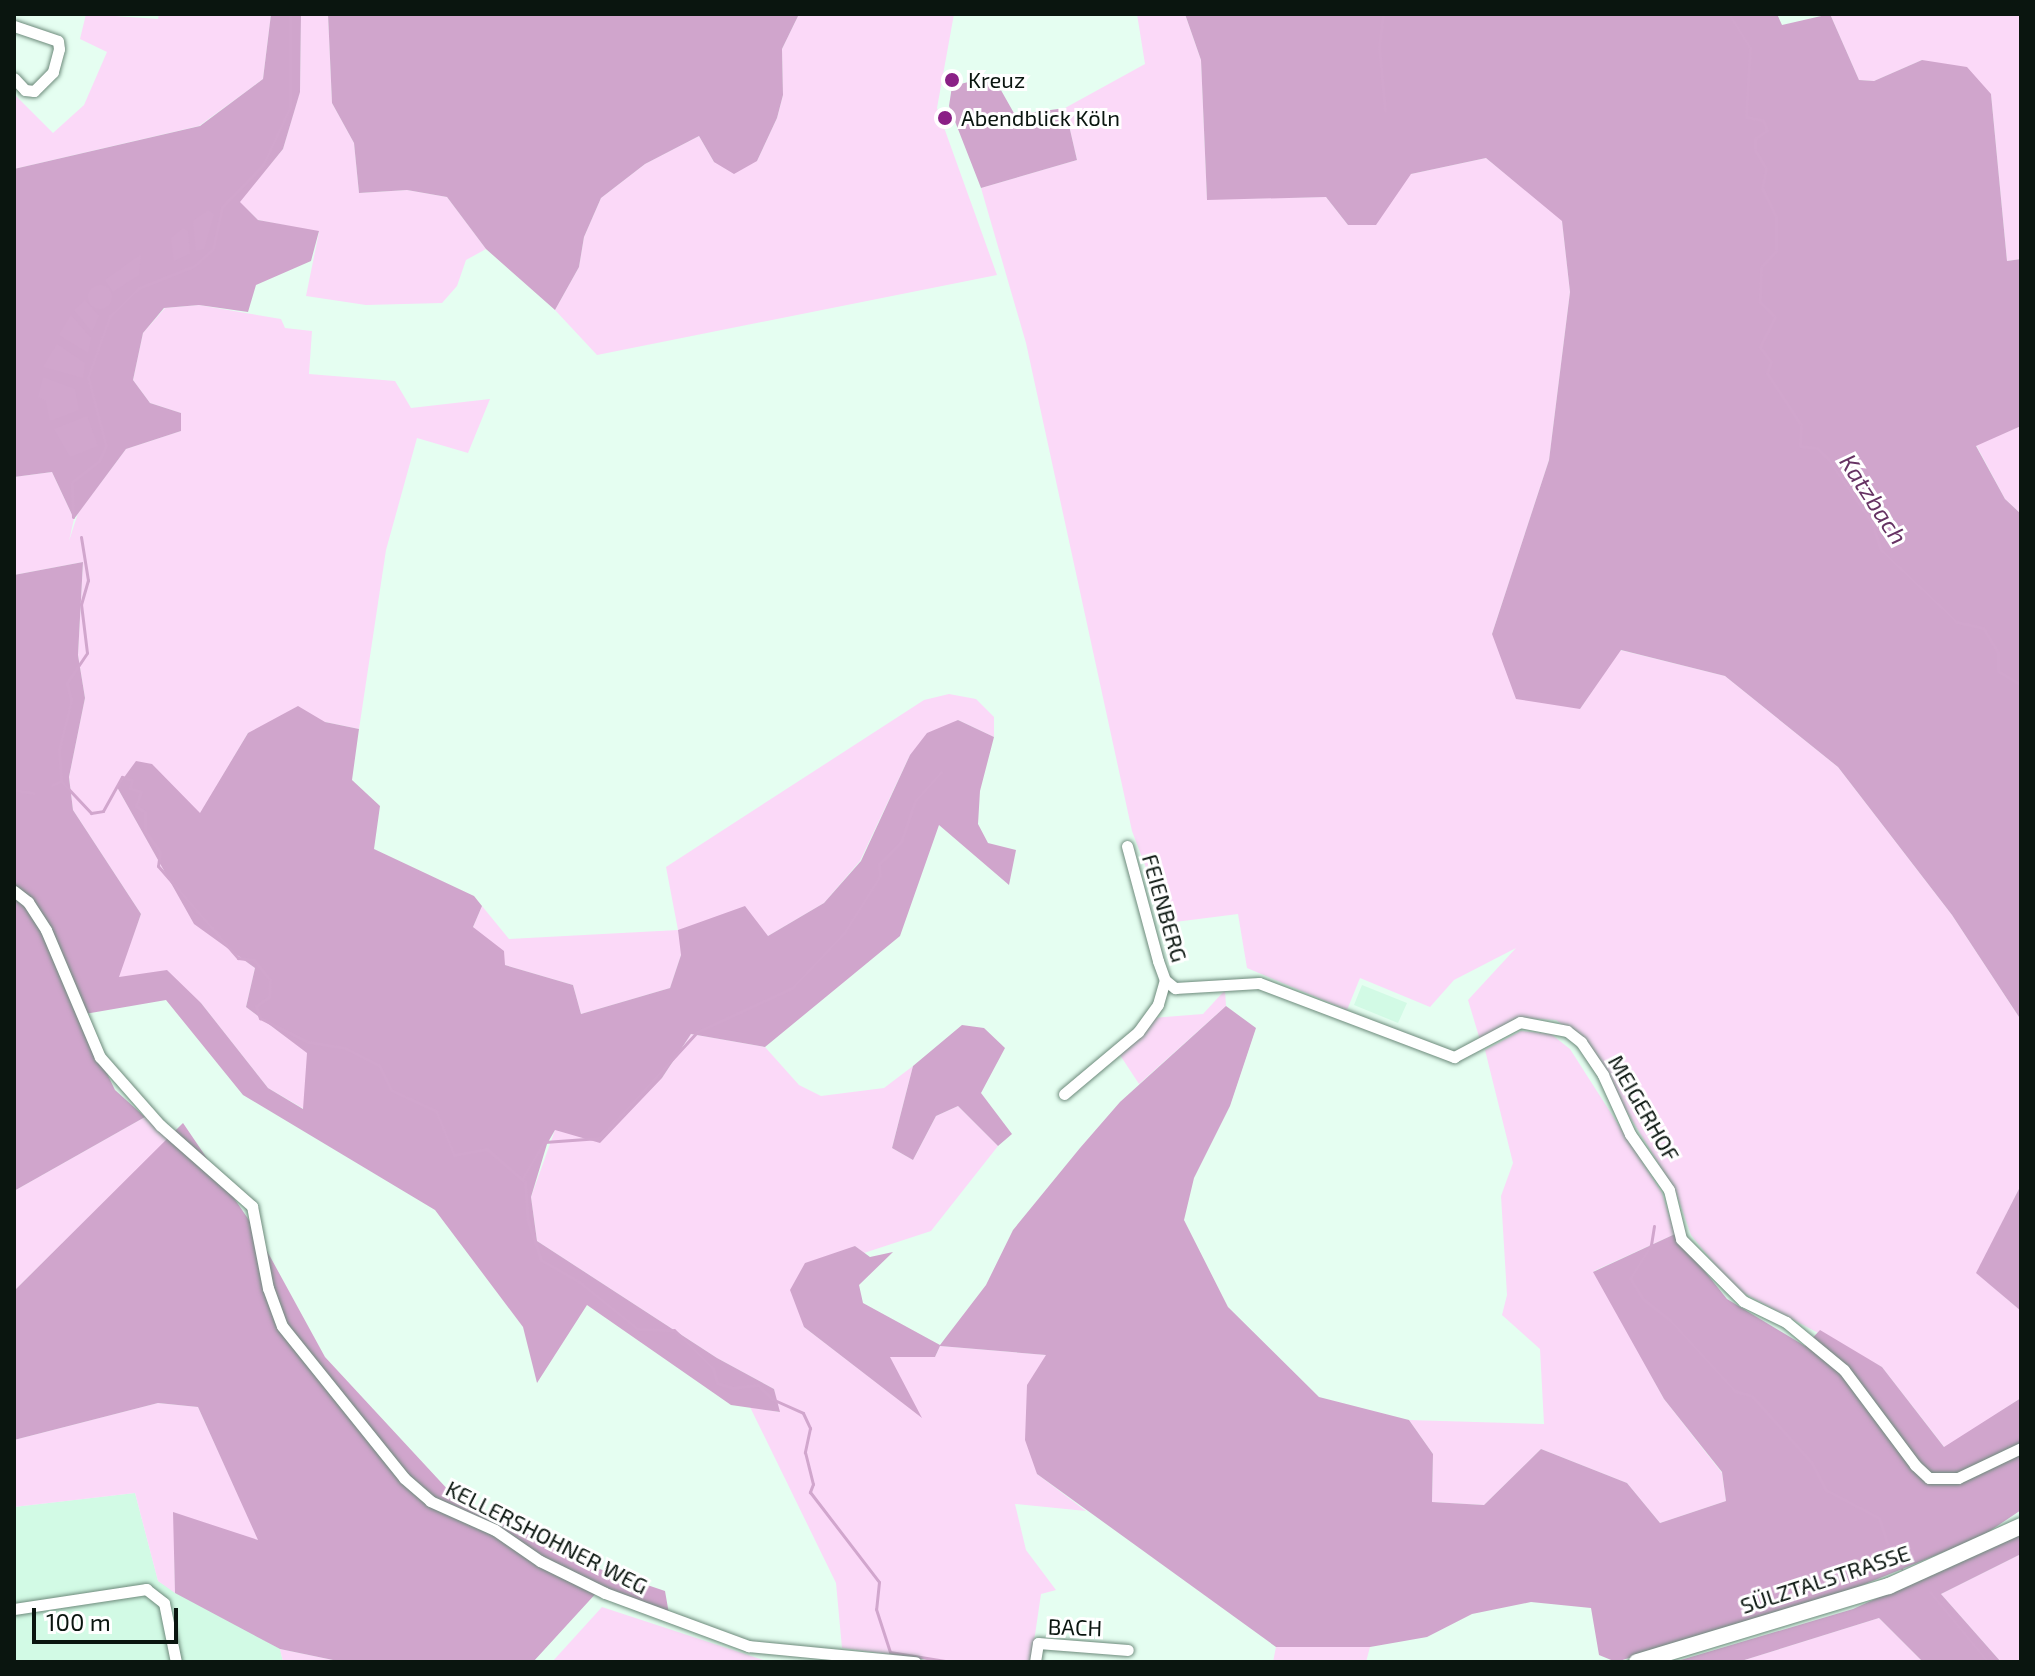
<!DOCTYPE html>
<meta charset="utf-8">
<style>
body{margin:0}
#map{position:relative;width:2035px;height:1676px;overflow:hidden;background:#e5fef1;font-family:"Exo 2",sans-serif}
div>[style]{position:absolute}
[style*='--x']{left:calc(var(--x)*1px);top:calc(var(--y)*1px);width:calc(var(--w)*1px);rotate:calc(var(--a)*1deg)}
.built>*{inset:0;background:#d2fae5}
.green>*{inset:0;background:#fbd9f8}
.forest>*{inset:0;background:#d0a5cc}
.water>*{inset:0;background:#d1a6cd}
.round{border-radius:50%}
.stream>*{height:3px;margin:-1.5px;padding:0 1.5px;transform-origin:1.5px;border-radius:1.5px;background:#d1a6cd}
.roads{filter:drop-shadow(0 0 2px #6d8a7b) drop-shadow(0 0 2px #6d8a7b)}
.minor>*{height:11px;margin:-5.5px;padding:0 5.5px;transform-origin:5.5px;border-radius:5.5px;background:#fff}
.secondary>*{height:16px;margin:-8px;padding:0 8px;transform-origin:8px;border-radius:8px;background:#fff}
.dots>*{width:22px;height:22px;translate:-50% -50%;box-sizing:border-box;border:4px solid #fff;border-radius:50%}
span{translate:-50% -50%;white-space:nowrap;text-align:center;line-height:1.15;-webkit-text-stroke:6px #fff;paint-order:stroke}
.poi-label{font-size:22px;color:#0a150f}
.left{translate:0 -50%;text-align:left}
.street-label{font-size:22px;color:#0a150f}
.water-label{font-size:24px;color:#663263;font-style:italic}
.frame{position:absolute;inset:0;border:16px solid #0a150f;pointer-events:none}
.scale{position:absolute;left:32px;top:1608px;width:146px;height:36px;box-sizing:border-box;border:4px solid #0a150f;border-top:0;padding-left:10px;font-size:24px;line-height:28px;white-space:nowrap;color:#0a150f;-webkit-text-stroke:6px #fff;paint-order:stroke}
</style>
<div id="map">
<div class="built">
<i style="clip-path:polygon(1362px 985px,1407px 1003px,1398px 1023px,1354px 1005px)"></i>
<i style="clip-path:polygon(135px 1493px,158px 1581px,280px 1649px,283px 1662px,14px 1662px,14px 1507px)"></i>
</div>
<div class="green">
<i style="clip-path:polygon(86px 14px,158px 19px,159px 14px,271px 14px,263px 79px,199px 126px,14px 169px,14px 94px,53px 133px,84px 105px,107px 52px,80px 39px)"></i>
<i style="clip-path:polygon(301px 14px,328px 14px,332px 103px,354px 143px,359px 193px,407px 190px,447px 197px,486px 249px,466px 260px,457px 286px,442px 303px,366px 305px,306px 296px,319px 232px,258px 220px,239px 202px,283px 149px,300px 91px)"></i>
<i style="clip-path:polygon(799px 14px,954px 14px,937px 108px,997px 275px,597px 355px,555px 310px,579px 267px,584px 237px,601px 198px,645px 164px,699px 136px,714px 162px,757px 161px,777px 118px,783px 95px,782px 49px)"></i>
<i style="clip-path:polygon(1137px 14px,1185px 14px,1201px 60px,1207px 199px,1326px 197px,1348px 225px,1411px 174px,1486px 158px,1562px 220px,1570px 292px,1549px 460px,1492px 634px,1580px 709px,1620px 650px,1725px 676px,1838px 767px,1952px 915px,2021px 1020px,2021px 1185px,1977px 1273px,2021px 1311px,2021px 1398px,1945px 1448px,1882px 1367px,1734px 1288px,1691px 1235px,1676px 1192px,1583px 1040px,1556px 1020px,1517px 1018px,1480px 1040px,1468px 1000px,1516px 948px,1454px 980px,1430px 1007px,1360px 978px,1347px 1010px,1247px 968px,1238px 914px,1167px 923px,1132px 831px,1026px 343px,981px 188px,1077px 160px,1065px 108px,1145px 64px)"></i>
<i style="clip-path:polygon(1830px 14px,2021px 14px,2021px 259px,2007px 261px,1991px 94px,1922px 60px,1874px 81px,1859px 80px)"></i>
<i style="clip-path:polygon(199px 305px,281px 319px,285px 328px,312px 331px,309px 374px,395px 381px,411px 408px,490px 399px,468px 453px,417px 438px,386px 550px,359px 729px,325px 722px,248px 733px,200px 814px,117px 787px,194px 923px,255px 968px,246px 1007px,308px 1053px,304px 1109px,268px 1088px,201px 1003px,118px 977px,141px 914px,73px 810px,69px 777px,85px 698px,78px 655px,83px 562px,14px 575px,14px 477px,52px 472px,74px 519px,69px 541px,78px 513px,126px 449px,181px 431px,181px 413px,150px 403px,133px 380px,143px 333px,165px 308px)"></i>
<i style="clip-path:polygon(2021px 426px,2021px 514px,2005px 499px,1976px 445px)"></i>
<i style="clip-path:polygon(949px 694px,976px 699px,994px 717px,994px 737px,958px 720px,910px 755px,860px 861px,824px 903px,768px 936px,681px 955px,670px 988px,581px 1014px,573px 985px,505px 965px,473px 927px,482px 906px,509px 939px,678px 930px,666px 867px,924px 700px)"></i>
<i style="clip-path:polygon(1225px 990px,1226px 1006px,1139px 1084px,1120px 1055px,1152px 1018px,1203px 1014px)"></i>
<i style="clip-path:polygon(1521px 1031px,1551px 1034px,1570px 1049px,1662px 1193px,1675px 1234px,1594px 1271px,1664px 1399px,1722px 1473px,1726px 1501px,1660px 1523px,1627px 1483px,1541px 1449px,1484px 1505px,1432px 1502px,1433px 1454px,1409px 1420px,1544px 1424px,1540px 1349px,1502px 1315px,1507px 1295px,1501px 1196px,1513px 1163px,1485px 1050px)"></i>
<i style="clip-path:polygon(691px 1034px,765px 1047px,799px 1085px,821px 1096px,884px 1088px,913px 1066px,892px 1148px,913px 1160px,936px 1116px,958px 1106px,998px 1146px,931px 1231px,864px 1253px,855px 1246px,804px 1327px,920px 1416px,889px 1356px,935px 1357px,940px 1346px,1047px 1355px,1037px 1474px,1086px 1511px,1015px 1504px,1026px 1550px,1056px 1590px,1041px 1594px,1031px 1662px,946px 1662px,842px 1648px,836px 1583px,750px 1407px,779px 1412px,774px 1389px,717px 1358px,537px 1241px,531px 1197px,555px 1130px,662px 1078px)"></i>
<i style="clip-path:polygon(145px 1117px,169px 1138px,14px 1291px,14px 1191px)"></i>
<i style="clip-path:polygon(158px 1403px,198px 1407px,259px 1541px,174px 1513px,175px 1593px,158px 1581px,135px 1493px,14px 1507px,14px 1440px)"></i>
<i style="clip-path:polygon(2021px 1554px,2021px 1662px,2001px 1662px,1941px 1594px)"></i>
<i style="clip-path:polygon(602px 1607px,769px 1662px,552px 1662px)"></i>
<i style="clip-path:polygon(1879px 1618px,1923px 1662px,1738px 1662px)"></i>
<i style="clip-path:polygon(1276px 1647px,1370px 1647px,1366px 1662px,1273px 1662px)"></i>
<i style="clip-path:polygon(280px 1649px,333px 1660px,389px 1662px,283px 1662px)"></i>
</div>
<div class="forest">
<i style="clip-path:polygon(271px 14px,301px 14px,300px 92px,283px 149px,240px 202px,258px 220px,319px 231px,311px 261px,256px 285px,248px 312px,199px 305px,164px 308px,143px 333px,133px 380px,150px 403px,181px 413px,181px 431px,126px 449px,74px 519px,52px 472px,14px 477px,14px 169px,200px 126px,263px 79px)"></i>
<i style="clip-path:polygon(328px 14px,799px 14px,782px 49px,783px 95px,777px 118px,757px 161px,734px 174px,714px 162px,699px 136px,645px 164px,601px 198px,584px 237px,579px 267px,555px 310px,486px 249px,447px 197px,407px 190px,359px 193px,354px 143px,332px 103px)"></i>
<i style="clip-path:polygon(1185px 14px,1777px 14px,1782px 25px,1830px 14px,1859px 80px,1874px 81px,1922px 60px,1967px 67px,1991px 94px,2007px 261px,2021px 259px,2021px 426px,1976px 446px,2005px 499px,2021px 514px,2021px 1020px,1952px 915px,1838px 767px,1725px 676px,1621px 650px,1580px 709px,1516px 699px,1492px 634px,1549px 460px,1570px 292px,1562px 221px,1486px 158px,1411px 174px,1376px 225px,1348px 225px,1326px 197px,1207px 200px,1201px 60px)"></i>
<i style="clip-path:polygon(993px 76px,1015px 115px,1065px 108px,1077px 160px,981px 188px,949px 106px,952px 86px)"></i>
<i style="clip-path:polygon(83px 562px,78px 655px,85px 698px,69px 777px,73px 810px,141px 914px,119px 977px,167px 970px,201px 1003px,268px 1088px,303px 1109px,307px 1053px,246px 1007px,255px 968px,194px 924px,117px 787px,136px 761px,152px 764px,200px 813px,248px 733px,298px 706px,325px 722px,359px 729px,352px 780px,380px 806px,374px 849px,474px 896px,482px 906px,473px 927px,504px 951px,505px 965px,573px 985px,581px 1014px,670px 988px,681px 955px,678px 930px,745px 906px,768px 936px,824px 903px,861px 861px,910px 755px,927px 733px,958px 720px,994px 737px,980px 791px,978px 824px,988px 843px,1016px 850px,1009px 885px,939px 825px,900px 936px,765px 1047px,691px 1034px,662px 1078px,600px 1143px,555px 1130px,547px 1144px,531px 1197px,537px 1241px,717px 1358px,774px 1389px,780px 1412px,731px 1405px,587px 1305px,537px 1383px,523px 1327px,435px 1210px,243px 1095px,166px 1000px,79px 1015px,115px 1090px,145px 1117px,14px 1191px,14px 575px)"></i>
<i style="clip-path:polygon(1226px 1006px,1256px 1028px,1230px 1106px,1194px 1178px,1184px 1220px,1228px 1307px,1319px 1397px,1409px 1420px,1433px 1454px,1432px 1502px,1484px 1505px,1541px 1449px,1627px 1483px,1660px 1523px,1726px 1501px,1722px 1472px,1664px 1399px,1593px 1272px,1675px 1234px,1727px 1299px,1805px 1346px,1820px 1330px,1882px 1367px,1944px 1447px,2021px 1398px,2021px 1510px,1981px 1537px,1848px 1591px,1616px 1662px,1599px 1655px,1591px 1608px,1531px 1602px,1472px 1614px,1427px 1637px,1370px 1647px,1276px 1647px,1037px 1474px,1025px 1440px,1027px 1385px,1046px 1355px,940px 1346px,935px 1357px,890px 1357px,922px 1418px,804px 1327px,790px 1290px,805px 1263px,855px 1246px,870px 1257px,893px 1252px,859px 1285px,863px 1303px,940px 1345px,986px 1285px,1013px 1230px,1080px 1148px,1120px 1102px)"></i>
<i style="clip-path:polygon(962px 1025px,984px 1028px,1005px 1048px,981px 1093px,1012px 1134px,998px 1146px,958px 1106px,936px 1116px,913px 1160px,892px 1148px,913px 1066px)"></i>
<i style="clip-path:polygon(183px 1123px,255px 1229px,325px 1357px,451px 1493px,585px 1564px,665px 1591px,669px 1614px,599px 1590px,533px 1662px,333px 1660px,280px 1649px,175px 1593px,173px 1512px,258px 1540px,198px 1407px,158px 1403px,14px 1440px,14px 1291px)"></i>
<i style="clip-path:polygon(2021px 1185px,2021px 1311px,1976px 1273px)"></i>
<i style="clip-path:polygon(2021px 1533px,2021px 1554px,1941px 1594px,2001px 1662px,1923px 1662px,1879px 1618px,1738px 1662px,1674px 1662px,1853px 1609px)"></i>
</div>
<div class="water">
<i style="clip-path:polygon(208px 210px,214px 214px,204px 249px,196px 251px,193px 221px)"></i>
<i style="clip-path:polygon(183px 228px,188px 231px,190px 254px,174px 261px,171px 238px)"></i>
<i style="clip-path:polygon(141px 254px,139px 275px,113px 292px,105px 280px)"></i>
<i class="round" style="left:88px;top:285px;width:24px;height:24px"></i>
<i style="clip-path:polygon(85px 300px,99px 316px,92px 332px,74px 310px)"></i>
<i style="clip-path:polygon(71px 315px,91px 338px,88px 353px,59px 335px)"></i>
<i style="clip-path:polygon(57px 344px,85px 363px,83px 378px,43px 367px)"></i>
<i style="clip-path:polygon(43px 377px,75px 389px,79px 410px,50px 421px,46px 401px,38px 397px)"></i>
<i style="clip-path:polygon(87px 416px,98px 446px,70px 457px,54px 429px)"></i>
</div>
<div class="stream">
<i style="--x:1383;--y:14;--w:32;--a:97"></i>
<i style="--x:1379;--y:46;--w:65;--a:84.7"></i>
<i style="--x:1729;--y:14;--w:40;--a:58"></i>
<i style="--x:1750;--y:48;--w:69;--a:93.3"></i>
<i style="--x:1746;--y:117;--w:17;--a:10"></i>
<i style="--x:1763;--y:120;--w:11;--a:68"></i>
<i style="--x:1767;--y:130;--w:15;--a:143"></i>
<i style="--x:1755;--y:139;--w:11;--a:90"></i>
<i style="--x:1755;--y:150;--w:21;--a:59"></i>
<i style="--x:1766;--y:168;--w:20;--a:101"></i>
<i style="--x:1762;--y:188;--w:32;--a:64"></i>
<i style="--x:1776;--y:217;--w:34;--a:90"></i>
<i style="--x:1776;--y:251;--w:22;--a:133"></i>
<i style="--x:1761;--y:267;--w:35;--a:92"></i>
<i style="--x:1760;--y:302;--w:21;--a:45"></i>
<i style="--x:1775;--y:317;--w:34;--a:117"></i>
<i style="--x:1760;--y:347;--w:19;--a:54"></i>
<i style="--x:1771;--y:362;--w:12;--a:110"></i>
<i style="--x:1767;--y:373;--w:62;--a:56.8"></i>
<i style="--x:1801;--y:425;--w:21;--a:93"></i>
<i style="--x:1800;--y:446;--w:17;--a:7"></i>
<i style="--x:1817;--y:448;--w:16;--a:45"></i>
<i style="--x:1828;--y:459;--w:78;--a:55.5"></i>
<i style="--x:1872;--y:523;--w:28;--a:72"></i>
<i style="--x:1881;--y:550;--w:105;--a:43.5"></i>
<i style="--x:1957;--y:622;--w:27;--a:13"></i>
<i style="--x:1983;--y:628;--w:28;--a:58"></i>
<i style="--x:1998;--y:652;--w:19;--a:90"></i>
<i style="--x:1998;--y:671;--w:27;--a:31"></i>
<i style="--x:73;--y:517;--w:35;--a:-92"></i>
<i style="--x:72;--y:482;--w:34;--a:-38"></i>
<i style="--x:99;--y:461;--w:17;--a:-65"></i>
<i style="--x:106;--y:446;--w:71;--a:-104.6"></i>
<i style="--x:88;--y:377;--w:65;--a:-70.2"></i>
<i style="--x:110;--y:316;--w:40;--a:-44"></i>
<i style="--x:139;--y:288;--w:59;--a:-21.8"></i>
<i style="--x:194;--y:266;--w:25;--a:-42"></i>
<i style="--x:213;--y:249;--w:43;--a:-77.9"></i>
<i style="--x:222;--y:207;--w:59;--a:-45.7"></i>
<i style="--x:263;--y:165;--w:64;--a:-65"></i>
<i style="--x:290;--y:107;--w:93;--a:-90"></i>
<i style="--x:81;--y:537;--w:44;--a:80.8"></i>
<i style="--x:88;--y:580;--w:25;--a:106"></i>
<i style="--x:81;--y:604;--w:49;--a:83"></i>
<i style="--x:87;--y:653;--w:36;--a:124"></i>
<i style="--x:67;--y:683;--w:18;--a:77"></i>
<i style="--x:71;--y:701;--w:50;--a:103.8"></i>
<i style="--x:59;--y:750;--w:31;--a:86"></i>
<i style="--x:61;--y:781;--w:44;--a:46.8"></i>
<i style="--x:91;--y:813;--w:12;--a:-9"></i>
<i style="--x:103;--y:811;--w:39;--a:-61"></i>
<i style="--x:122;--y:777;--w:10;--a:17"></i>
<i style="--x:132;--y:780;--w:8;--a:104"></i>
<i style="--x:130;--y:788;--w:12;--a:20"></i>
<i style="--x:141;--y:792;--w:15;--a:110"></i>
<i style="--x:136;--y:806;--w:11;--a:34"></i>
<i style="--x:145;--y:812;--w:19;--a:90"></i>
<i style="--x:145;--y:831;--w:26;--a:54"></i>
<i style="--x:160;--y:852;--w:14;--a:98"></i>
<i style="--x:158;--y:866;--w:122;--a:49"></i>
<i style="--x:238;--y:958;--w:16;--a:7"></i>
<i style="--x:254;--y:960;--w:26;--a:51"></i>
<i style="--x:270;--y:980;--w:17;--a:93"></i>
<i style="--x:269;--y:997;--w:16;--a:145"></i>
<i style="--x:256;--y:1006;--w:13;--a:72"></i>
<i style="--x:260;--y:1018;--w:54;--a:26.6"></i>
<i style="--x:308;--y:1042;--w:37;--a:9"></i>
<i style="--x:345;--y:1048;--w:38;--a:27"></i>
<i style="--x:379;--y:1065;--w:28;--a:64"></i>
<i style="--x:391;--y:1090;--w:50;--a:25"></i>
<i style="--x:436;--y:1111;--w:48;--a:67.8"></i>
<i style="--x:454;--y:1155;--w:34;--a:-10"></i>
<i style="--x:487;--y:1149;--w:50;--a:41"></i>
<i style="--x:525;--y:1182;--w:39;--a:86"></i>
<i style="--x:528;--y:1221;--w:41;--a:71.6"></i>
<i style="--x:541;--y:1260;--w:43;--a:29.6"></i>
<i style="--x:578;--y:1281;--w:77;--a:38.7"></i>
<i style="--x:638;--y:1329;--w:36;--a:2"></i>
<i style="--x:674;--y:1330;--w:54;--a:44.3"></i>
<i style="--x:713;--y:1368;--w:16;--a:75"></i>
<i style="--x:717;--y:1383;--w:17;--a:17"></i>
<i style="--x:733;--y:1388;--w:25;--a:-7"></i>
<i style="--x:758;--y:1385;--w:20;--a:45"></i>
<i style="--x:772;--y:1399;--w:34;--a:24"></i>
<i style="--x:803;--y:1413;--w:17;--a:65"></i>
<i style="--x:810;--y:1428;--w:25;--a:102"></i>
<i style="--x:805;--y:1452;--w:33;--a:76"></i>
<i style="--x:813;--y:1484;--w:9;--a:111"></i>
<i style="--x:810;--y:1492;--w:113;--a:52.5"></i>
<i style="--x:879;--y:1582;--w:27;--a:96"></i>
<i style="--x:876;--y:1609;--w:45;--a:72"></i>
<i style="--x:890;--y:1652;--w:62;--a:9.3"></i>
<i style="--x:52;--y:785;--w:10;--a:-24"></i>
<i style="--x:14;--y:790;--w:20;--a:9"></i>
<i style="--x:522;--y:1179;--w:43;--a:-59.3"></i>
<i style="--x:544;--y:1142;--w:56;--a:-4.1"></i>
<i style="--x:600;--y:1138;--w:144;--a:-47.5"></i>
<i style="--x:697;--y:1032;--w:105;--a:-24.9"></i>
<i style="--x:792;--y:988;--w:76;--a:-46.6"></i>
<i style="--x:844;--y:933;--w:67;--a:-57.7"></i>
<i style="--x:880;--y:876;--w:12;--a:-95"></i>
<i style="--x:879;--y:864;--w:31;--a:-45"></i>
<i style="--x:901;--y:842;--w:43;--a:-71.1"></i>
<i style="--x:915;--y:801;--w:39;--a:-48"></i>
<i style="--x:1654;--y:1226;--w:19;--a:99"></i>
<i style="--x:1651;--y:1245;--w:39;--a:122"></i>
<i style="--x:1630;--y:1278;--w:25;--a:58"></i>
<i style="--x:1643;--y:1299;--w:33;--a:38"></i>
<i style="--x:1669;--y:1319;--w:98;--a:47.5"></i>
<i style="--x:1735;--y:1391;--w:18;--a:16"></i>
<i style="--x:1752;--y:1396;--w:90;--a:48.2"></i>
<i style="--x:1812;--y:1463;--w:30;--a:63"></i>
<i style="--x:1826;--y:1490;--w:60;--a:27.8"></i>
<i style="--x:1879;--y:1518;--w:45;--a:72"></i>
<i style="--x:1893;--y:1561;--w:11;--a:41"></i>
<i style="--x:1930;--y:1592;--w:91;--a:50.4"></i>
</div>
<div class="roads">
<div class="minor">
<i style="--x:14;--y:26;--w:46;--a:18.8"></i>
<i style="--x:58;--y:41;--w:8;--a:83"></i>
<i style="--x:59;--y:49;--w:24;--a:105"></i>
<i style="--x:53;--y:72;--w:27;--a:135"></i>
<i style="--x:34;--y:91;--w:9;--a:-174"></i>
<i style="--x:25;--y:90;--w:16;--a:-133"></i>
<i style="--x:1127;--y:846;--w:119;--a:74.9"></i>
<i style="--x:1158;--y:961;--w:20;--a:70"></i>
<i style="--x:1165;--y:980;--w:13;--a:39"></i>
<i style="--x:1175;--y:988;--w:84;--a:-3.4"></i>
<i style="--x:1259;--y:983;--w:209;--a:20.8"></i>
<i style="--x:1454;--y:1057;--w:75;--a:-27.9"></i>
<i style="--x:1520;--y:1022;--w:48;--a:10.8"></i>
<i style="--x:1567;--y:1031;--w:18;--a:38"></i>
<i style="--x:1581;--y:1042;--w:40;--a:56"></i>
<i style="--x:1603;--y:1075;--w:65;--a:65.4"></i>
<i style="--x:1630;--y:1134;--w:68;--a:55.1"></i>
<i style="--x:1669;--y:1190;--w:50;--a:76.2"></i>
<i style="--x:1681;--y:1239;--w:88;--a:45"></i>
<i style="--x:1743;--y:1301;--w:48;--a:26"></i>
<i style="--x:1786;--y:1322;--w:75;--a:39.6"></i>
<i style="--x:1844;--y:1370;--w:119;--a:53.2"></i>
<i style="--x:1915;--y:1465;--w:19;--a:43"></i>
<i style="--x:1929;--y:1478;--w:29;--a:0"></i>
<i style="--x:1958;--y:1478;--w:70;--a:-25.5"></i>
<i style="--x:14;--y:891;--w:18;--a:38"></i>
<i style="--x:28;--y:902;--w:33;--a:57"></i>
<i style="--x:46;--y:930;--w:138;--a:67"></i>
<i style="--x:100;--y:1057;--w:91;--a:48.6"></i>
<i style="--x:160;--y:1125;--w:123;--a:41.4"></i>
<i style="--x:252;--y:1206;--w:84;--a:79"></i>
<i style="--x:268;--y:1288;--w:40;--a:69.8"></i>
<i style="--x:282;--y:1326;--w:195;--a:51.2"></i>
<i style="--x:404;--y:1478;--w:35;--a:41"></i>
<i style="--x:430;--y:1501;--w:71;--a:24"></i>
<i style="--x:495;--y:1530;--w:55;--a:34.6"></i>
<i style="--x:540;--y:1561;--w:72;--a:26.2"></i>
<i style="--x:605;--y:1593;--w:153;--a:20.3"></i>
<i style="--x:748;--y:1646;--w:168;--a:5.5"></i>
<i style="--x:1064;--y:1094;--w:97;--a:-40"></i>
<i style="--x:1138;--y:1032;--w:34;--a:-54"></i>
<i style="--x:1158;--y:1004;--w:25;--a:-74"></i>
<i style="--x:14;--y:1609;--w:134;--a:-8.6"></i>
<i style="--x:146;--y:1589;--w:23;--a:38"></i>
<i style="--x:164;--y:1603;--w:60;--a:78.5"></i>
<i style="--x:1035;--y:1662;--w:19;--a:-81"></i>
<i style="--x:1038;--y:1643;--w:90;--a:4.4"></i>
</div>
<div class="secondary">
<i style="--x:1637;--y:1662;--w:263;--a:-16.8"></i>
<i style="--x:1889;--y:1586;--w:145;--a:-24.4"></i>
</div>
</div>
<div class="dots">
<i style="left:952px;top:80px;background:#8a2086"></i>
<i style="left:945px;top:118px;background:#8a2086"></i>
</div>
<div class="poi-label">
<span class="left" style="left:968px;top:80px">Kreuz</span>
<span class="left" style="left:961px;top:118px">Abendblick Köln</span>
</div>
<div class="street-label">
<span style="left:1165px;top:908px;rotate:74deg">FEIENBERG</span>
<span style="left:1644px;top:1108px;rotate:60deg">MEIGERHOF</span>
<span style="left:547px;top:1537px;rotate:27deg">KELLERSHOHNER WEG</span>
<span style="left:1825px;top:1579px;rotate:-18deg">SÜLZTALSTRASSE</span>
<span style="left:1075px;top:1627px;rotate:2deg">BACH</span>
</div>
<div class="water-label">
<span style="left:1874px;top:499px;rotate:57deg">Katzbach</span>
</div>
<div class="frame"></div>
<div class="scale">100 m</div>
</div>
